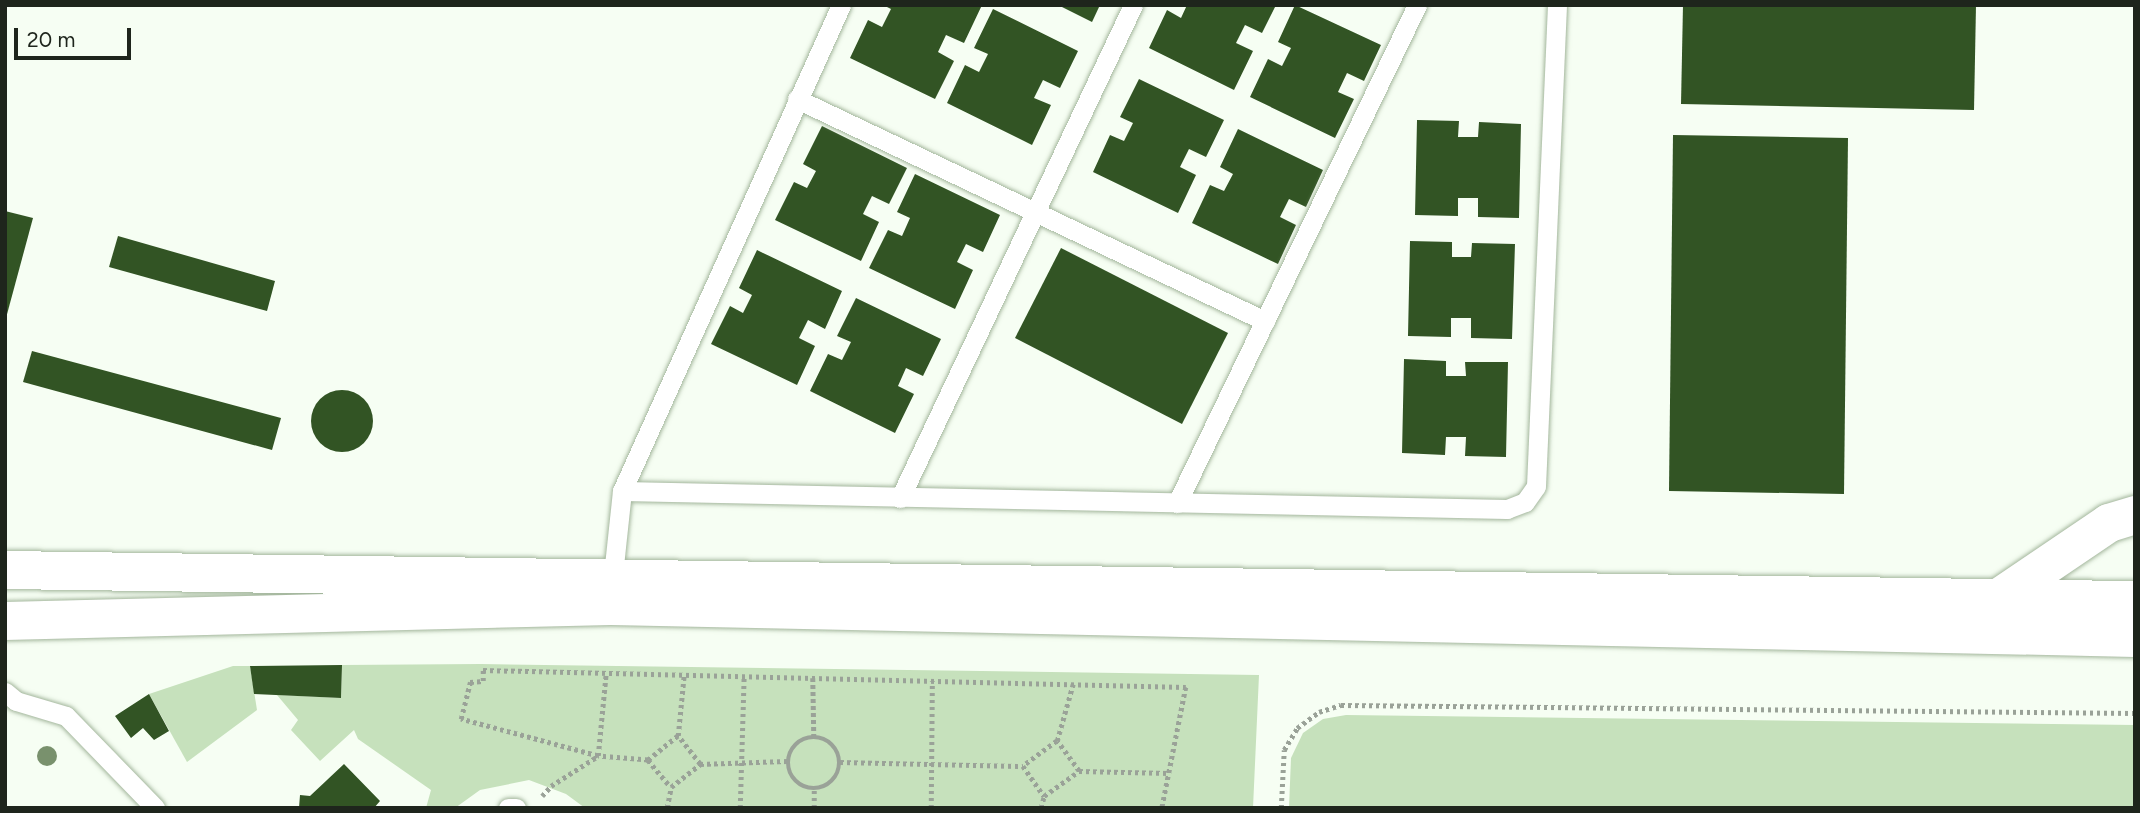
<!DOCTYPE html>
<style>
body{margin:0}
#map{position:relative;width:2140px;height:813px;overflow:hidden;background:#f6fef3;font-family:Figtree,sans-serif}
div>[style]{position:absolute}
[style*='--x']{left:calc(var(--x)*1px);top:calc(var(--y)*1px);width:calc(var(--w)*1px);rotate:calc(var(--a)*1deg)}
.green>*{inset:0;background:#c6e1bc}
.building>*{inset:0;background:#325424}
.round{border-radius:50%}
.path>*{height:4.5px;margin-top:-2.25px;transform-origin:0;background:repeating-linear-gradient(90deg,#9aa298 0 3.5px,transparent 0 7px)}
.path>.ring{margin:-2.25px;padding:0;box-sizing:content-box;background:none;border:4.5px solid #9aa298;border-radius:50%}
.roads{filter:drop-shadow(0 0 2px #a3b69c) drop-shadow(0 0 2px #a3b69c)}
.lane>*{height:19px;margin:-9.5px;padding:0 9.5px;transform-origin:9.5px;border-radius:9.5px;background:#fff}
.street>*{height:38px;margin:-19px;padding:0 19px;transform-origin:19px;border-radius:19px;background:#fff}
.secondary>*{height:38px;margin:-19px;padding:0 19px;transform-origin:19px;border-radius:19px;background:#fff}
.trees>*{width:20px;height:20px;margin:-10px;border-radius:50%;background:#79916d}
span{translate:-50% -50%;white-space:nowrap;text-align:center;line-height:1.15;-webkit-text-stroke:7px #f6fef3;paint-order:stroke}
.frame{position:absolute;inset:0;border:7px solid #1e251c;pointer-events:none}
.scale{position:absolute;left:14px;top:28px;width:117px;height:32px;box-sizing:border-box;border:4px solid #1e251c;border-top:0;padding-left:9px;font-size:21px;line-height:24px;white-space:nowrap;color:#1e251c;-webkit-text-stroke:5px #f6fef3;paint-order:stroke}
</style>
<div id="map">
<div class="green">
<i style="clip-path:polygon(481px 664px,1259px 675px,1253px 808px,585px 808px,566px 794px,529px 780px,480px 790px,455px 808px,426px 808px,431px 790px,358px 739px,354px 730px,320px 761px,291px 730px,298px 720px,277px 695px,341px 698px,342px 665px)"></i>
<i style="clip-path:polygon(233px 666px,250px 666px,257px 710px,187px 762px,149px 694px)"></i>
<i style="clip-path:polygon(1346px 715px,2135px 725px,2135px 808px,1289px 808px,1291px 758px,1303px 733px,1323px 719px)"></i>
</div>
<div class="building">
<i style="clip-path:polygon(883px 5px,982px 5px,964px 43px,946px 35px,938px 52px,954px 61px,935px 99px,850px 58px,868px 20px,882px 27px,891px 9px)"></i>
<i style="clip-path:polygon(1058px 5px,1100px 5px,1092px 22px)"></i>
<i style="clip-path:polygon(1187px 5px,1276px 5px,1262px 33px,1245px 25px,1236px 43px,1253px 51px,1234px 90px,1149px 48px,1167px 10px,1181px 18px)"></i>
<i style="clip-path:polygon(1295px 5px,1381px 45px,1364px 81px,1347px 73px,1338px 92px,1354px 99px,1335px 138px,1250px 97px,1268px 59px,1282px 66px,1291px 48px,1278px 42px)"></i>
<i style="clip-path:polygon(1683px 5px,1976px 5px,1974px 110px,1681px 104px)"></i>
<i style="clip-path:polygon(993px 9px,1078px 51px,1060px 88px,1043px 80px,1034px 98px,1051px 105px,1032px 145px,947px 103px,965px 65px,979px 72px,988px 54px,974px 48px)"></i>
<i style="clip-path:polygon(1139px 79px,1224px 120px,1206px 157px,1189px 149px,1180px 167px,1196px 175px,1178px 213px,1093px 172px,1110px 135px,1124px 141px,1133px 123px,1120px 117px)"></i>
<i style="clip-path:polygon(1417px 120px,1459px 121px,1458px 137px,1478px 137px,1479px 122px,1521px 124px,1519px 218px,1478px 217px,1478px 198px,1458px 198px,1458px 216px,1415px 215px)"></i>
<i style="clip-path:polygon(822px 126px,907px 168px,889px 204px,872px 196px,863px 214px,879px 222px,861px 261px,775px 220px,794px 182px,807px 188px,816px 171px,803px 164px)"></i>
<i style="clip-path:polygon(1238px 129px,1323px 170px,1306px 207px,1289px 199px,1280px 217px,1296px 225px,1278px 264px,1192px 223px,1210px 185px,1224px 191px,1233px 174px,1220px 167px)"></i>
<i style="clip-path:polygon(1673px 135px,1848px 138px,1844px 494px,1669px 491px)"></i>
<i style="clip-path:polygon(915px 174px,1000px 215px,983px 252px,966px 244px,957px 262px,973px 270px,955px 309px,869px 268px,888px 230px,902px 236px,910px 218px,897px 212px)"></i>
<i style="clip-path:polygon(5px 211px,33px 218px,6px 318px,5px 318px)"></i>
<i style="clip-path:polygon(118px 236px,275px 281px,267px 311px,109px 267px)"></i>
<i style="clip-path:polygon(1410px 241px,1452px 242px,1452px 257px,1471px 257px,1472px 243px,1515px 244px,1512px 339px,1471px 338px,1471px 318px,1451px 318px,1451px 337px,1408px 336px)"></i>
<i style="clip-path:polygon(1061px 248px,1228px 333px,1182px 424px,1015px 338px)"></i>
<i style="clip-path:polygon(757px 250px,842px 291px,825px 329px,808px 320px,799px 338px,815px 346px,797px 385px,711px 344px,730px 306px,743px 313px,752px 295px,739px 288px)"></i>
<i style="clip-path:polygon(856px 298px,941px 339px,923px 376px,906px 368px,898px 386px,914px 394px,895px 433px,810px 391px,828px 354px,842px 360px,851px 342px,837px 336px)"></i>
<i style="clip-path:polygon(32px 351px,281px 418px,272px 450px,23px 382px)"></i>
<i style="clip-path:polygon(1404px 359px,1446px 361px,1446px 376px,1466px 376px,1465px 362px,1508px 362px,1506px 457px,1465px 456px,1466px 437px,1446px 437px,1445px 455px,1402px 453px)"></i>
<i class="round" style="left:311px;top:390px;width:62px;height:62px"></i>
<i style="clip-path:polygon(342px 665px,341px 698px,254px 694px,250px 666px)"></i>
<i style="clip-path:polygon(149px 694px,169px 731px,154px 740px,143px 728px,131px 738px,115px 716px)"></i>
<i style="clip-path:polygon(344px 764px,380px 801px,374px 808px,299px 808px,300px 795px,310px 796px)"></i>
</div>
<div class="path">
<i style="--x:813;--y:678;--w:58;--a:89"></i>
<i style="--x:678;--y:736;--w:61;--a:-84.4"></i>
<i class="ring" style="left:788px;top:737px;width:47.5px;height:47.5px"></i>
<i style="--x:1057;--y:741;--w:59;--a:-74.3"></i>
<i style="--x:648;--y:760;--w:35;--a:50"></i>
<i style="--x:671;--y:787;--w:37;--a:-38"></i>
<i style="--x:700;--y:764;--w:36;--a:-128"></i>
<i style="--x:678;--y:736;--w:38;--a:141"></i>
<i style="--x:648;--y:760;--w:50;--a:-175.4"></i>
<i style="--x:598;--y:756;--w:142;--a:-164.9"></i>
<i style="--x:461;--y:719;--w:38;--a:-76"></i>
<i style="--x:470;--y:682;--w:13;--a:-4"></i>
<i style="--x:483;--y:681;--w:11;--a:-90"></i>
<i style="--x:483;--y:670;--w:703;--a:1.39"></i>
<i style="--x:1186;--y:687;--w:123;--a:101.2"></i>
<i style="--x:840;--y:762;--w:183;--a:1.3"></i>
<i style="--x:700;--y:764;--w:88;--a:-2"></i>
<i style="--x:1079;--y:771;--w:37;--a:-126"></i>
<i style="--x:1057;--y:741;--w:42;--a:143.7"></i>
<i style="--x:1023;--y:766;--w:37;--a:55"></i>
<i style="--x:1044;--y:796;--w:43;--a:-35.5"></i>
<i style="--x:1079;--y:771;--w:90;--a:1.3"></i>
<i style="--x:542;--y:796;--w:13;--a:-48"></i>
<i style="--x:551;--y:786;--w:56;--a:-32.6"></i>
<i style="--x:598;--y:756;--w:83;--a:-84.5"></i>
<i style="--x:667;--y:808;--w:21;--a:-79"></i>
<i style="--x:740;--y:808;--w:131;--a:-88.3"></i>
<i style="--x:814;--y:808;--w:19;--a:-90"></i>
<i style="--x:931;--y:808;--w:127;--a:-89.5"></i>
<i style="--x:1041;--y:808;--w:12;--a:-76"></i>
<i style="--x:1281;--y:808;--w:58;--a:-87"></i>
<i style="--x:1284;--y:750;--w:26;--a:-59"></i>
<i style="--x:1297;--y:728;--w:27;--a:-36"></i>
<i style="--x:1319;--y:712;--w:23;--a:-18"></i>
<i style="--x:1341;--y:705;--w:794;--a:0.58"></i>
</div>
<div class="roads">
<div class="lane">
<i style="--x:797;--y:99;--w:518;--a:25.38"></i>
<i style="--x:622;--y:491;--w:885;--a:1.17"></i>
<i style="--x:1507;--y:509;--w:19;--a:-21"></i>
<i style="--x:1525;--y:502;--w:19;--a:-55"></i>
<i style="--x:1536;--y:486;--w:481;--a:-87.5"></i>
<i style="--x:900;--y:498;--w:545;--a:-64.7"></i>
<i style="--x:1177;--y:503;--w:553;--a:-64.27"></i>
<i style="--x:613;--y:575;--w:84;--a:-83.9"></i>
<i style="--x:622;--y:491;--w:533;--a:-65.74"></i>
<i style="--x:5;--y:692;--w:14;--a:39"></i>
<i style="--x:16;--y:701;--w:52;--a:16.7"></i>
<i style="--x:66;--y:716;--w:128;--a:45.9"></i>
<i style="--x:508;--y:808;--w:8;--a:0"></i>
</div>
<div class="street">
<i style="--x:1982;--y:609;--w:153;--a:-34.1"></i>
<i style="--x:2109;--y:523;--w:27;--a:-17"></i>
</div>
<div class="secondary">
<i style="--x:5;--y:570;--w:2130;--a:0.81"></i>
<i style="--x:5;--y:621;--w:606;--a:-1.42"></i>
<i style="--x:611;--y:606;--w:1524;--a:1.2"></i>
</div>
</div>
<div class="trees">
<i style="left:47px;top:756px"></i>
</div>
<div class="frame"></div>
<div class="scale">20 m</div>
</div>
